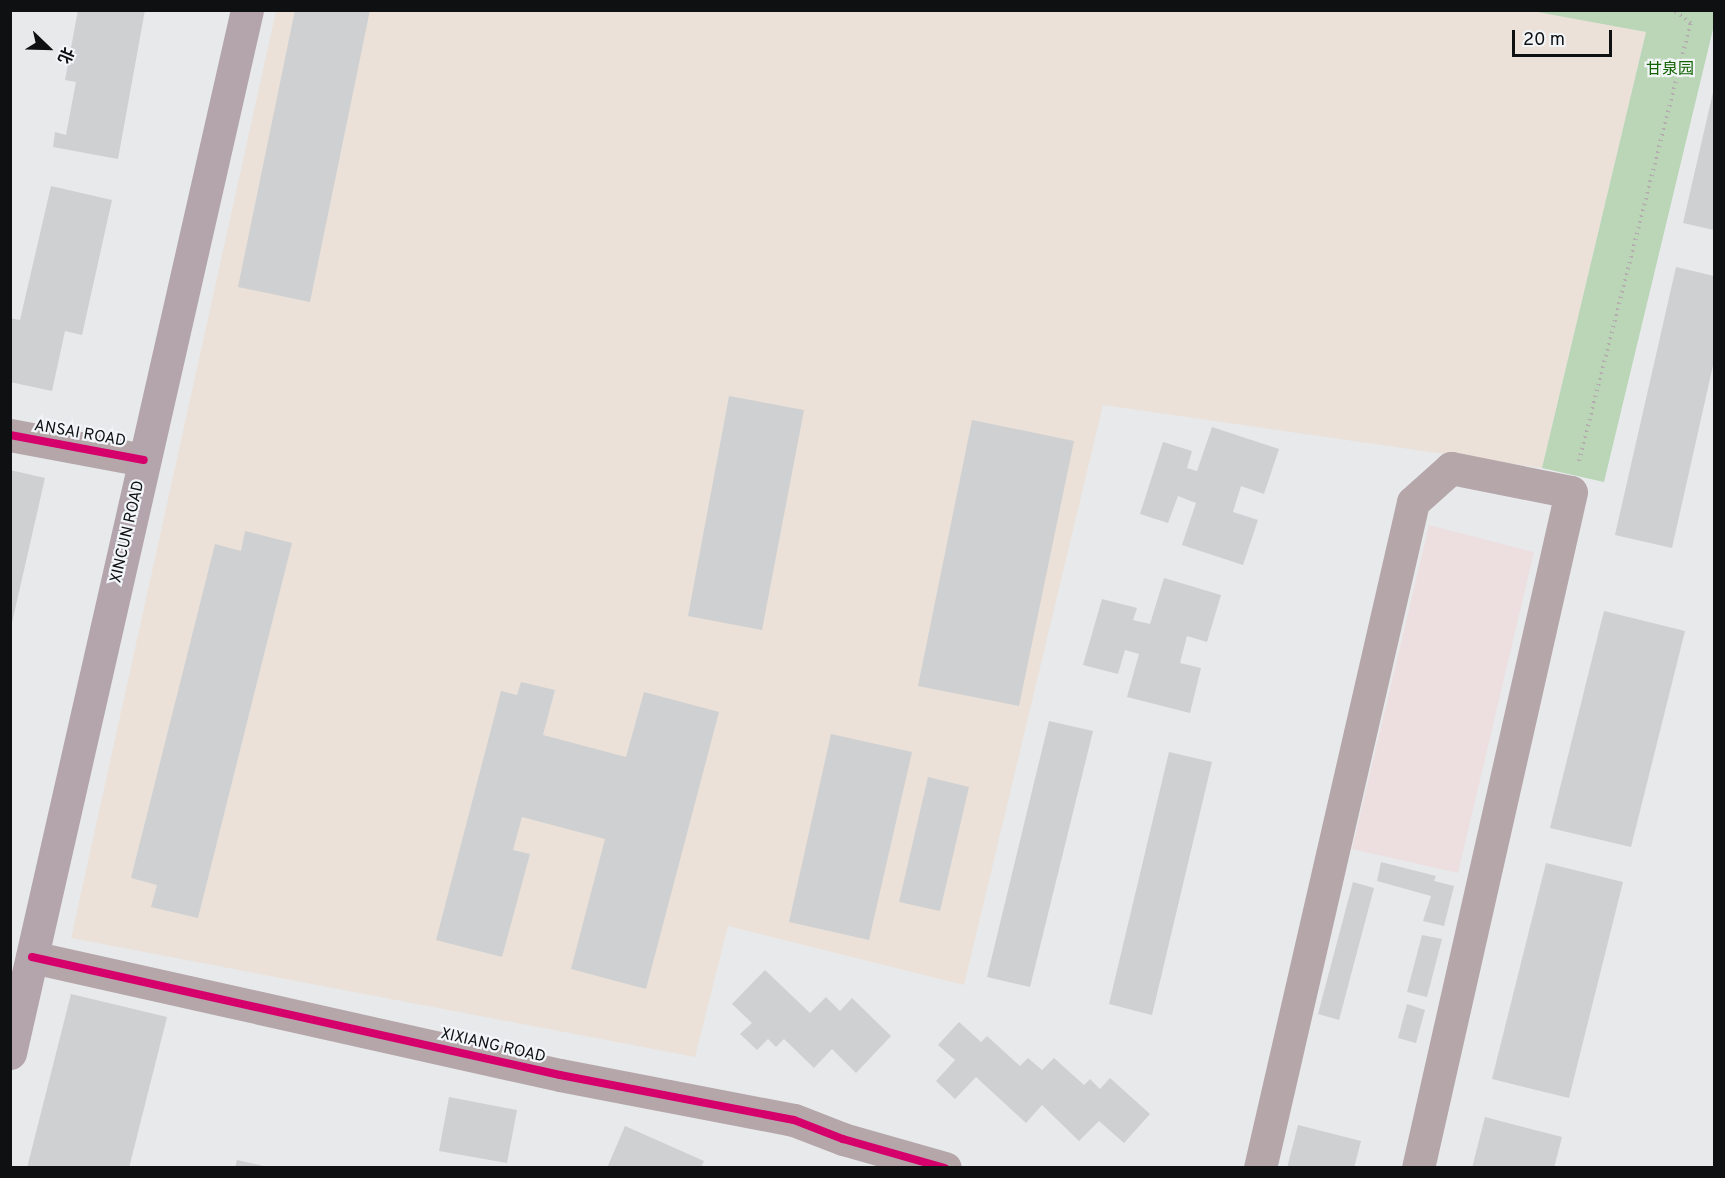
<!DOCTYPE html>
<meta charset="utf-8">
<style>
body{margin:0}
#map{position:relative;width:1725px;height:1178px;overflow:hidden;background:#e7e9eb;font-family:Overpass,"Noto Sans SC",sans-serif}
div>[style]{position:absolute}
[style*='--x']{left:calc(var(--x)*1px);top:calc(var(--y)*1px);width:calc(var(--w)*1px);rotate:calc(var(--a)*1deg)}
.commercial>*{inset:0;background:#eddfe0}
.education>*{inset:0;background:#ebe1d9}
.green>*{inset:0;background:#bad6b7}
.building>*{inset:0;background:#ced0d2}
.path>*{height:4px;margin-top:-2px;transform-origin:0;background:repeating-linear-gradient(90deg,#b4adb0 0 1.5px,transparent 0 6px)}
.minor>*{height:33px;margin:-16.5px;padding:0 16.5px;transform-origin:16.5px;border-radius:16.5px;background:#b5a6aa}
.major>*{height:33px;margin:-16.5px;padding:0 16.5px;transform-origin:16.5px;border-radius:16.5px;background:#b3a5ab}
.cycleway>*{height:8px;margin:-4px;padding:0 4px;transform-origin:4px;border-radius:4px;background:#d6006c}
span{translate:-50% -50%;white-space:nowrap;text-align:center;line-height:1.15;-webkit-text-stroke:4.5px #f3f6f9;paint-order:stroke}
.park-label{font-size:16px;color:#126402}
.street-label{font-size:16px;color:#0f1012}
.frame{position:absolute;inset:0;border:12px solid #0f1012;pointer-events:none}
.north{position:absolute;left:18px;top:18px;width:60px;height:60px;-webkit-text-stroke:4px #f3f6f9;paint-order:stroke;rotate:113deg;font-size:16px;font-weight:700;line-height:24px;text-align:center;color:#0f1012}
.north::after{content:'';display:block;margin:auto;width:21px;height:27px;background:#0f1012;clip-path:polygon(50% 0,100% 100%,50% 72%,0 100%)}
.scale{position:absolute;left:1512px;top:30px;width:100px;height:27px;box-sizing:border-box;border:3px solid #0f1012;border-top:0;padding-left:8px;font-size:18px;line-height:21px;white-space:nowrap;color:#0f1012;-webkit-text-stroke:4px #f3f6f9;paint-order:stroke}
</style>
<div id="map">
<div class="commercial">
<i style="clip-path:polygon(1429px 525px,1534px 552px,1458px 873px,1352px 849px)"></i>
</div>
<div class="education">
<i style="clip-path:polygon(1532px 10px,1646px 32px,1542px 468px,1103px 405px,964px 985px,728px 926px,695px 1057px,71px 938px,276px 11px)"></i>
</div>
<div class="green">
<i style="clip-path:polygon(1532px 11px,1714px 11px,1714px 25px,1604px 482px,1542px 468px,1646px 32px)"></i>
</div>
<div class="building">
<i style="clip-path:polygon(78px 10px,145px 10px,118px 159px,53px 147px,55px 132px,66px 135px,76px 82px,65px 80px)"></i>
<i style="clip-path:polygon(295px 10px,370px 10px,310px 302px,238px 287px)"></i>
<i style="clip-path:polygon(1714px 88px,1714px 230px,1683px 223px)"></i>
<i style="clip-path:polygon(51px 186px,112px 200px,82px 335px,65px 331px,52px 391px,10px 382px,10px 318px,20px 320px)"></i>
<i style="clip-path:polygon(1676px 267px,1714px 276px,1714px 361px,1672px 548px,1615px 535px)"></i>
<i style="clip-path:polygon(729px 396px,804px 410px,762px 630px,688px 616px)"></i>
<i style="clip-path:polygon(972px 420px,1074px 441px,1019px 706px,918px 686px)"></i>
<i style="clip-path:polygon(1212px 427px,1279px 449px,1264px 494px,1241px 486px,1233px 512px,1258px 520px,1243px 565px,1182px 545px,1196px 503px,1178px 496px,1168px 523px,1140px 514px,1163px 442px,1192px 451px,1187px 468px,1197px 471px)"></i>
<i style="clip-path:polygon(10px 470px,45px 478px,11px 627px,10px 627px)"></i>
<i style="clip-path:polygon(245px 531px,292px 543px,198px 918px,151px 907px,157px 885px,131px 878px,215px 544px,241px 551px)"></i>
<i style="clip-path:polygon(1164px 578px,1221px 595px,1207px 642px,1187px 636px,1180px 663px,1201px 668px,1190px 713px,1127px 697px,1139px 654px,1125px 650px,1118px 674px,1083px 665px,1102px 599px,1137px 608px,1133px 620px,1150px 624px)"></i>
<i style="clip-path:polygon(1604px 611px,1685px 631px,1631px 847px,1550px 828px)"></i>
<i style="clip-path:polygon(521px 682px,555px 690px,543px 735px,626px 757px,644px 692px,719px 712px,646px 989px,571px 969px,605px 839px,522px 817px,513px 850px,530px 854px,502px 957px,436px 940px,501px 691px,517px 695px)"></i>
<i style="clip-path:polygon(1049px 721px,1093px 731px,1030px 987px,987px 977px)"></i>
<i style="clip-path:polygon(831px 734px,912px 752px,869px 940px,789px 922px)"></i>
<i style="clip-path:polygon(1169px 752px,1212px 762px,1152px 1015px,1109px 1004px)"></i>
<i style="clip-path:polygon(928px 777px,969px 787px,940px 911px,899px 902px)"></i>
<i style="clip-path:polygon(1381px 862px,1436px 876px,1434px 881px,1454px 886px,1444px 926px,1423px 921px,1431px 896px,1377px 881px)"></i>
<i style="clip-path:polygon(1546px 863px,1623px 882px,1569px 1098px,1492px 1079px)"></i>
<i style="clip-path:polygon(1353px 882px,1374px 888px,1339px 1020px,1318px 1014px)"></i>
<i style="clip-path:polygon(1422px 935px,1442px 939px,1427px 997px,1407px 992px)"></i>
<i style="clip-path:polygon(765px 970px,810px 1013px,826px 997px,840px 1011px,852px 998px,891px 1036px,856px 1073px,832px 1049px,814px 1068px,784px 1039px,776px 1047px,768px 1039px,757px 1050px,740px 1034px,752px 1023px,732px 1004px)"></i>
<i style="clip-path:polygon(71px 994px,167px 1017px,129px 1168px,27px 1168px)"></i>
<i style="clip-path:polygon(1407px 1004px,1425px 1010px,1416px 1043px,1398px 1038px)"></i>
<i style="clip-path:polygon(959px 1022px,981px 1042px,987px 1036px,1020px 1066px,1028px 1058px,1042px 1070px,1054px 1058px,1084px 1085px,1090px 1079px,1100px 1089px,1110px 1078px,1150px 1114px,1124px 1143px,1099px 1121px,1079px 1141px,1042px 1105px,1026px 1123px,976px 1077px,955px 1099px,936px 1081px,955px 1060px,938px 1045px)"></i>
<i style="clip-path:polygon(449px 1097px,517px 1110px,507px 1163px,439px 1151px)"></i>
<i style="clip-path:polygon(1485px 1117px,1562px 1137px,1554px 1168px,1472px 1168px)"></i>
<i style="clip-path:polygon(1298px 1125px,1361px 1141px,1354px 1168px,1287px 1168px)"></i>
<i style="clip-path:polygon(625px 1126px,704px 1161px,701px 1168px,607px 1168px)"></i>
<i style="clip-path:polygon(237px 1160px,268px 1167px,268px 1168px,235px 1168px)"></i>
</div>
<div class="path">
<i style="--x:1579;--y:461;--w:452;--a:-75.7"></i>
<i style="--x:1691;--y:23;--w:21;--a:-143"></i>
</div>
<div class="minor">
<i style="--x:10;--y:435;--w:136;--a:10.6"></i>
<i style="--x:32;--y:957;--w:541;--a:12.6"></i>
<i style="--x:560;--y:1075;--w:238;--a:10.9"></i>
<i style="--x:794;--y:1120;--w:53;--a:21.2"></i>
<i style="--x:843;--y:1139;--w:106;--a:15.9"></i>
<i style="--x:1260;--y:1168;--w:683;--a:-77.06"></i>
<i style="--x:1413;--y:502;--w:51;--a:-41.8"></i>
<i style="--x:1451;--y:468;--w:122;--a:11.3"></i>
<i style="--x:1571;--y:492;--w:693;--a:102.75"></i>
</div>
<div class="major">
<i style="--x:10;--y:1053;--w:1070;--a:-77.2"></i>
</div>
<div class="cycleway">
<i style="--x:10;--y:435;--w:136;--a:10.6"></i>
<i style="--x:32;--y:957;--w:541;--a:12.6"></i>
<i style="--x:560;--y:1075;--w:238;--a:10.9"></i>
<i style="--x:794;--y:1120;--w:53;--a:21.2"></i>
<i style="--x:843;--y:1139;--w:106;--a:15.9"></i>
</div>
<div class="park-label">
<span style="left:1670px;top:70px">甘泉园</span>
</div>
<div class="street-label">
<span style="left:80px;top:434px;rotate:10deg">ANSAI ROAD</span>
<span style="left:128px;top:532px;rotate:-77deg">XINCUN ROAD</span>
<span style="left:493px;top:1046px;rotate:13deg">XIXIANG ROAD</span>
</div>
<div class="frame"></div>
<div class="north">北</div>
<div class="scale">20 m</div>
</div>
